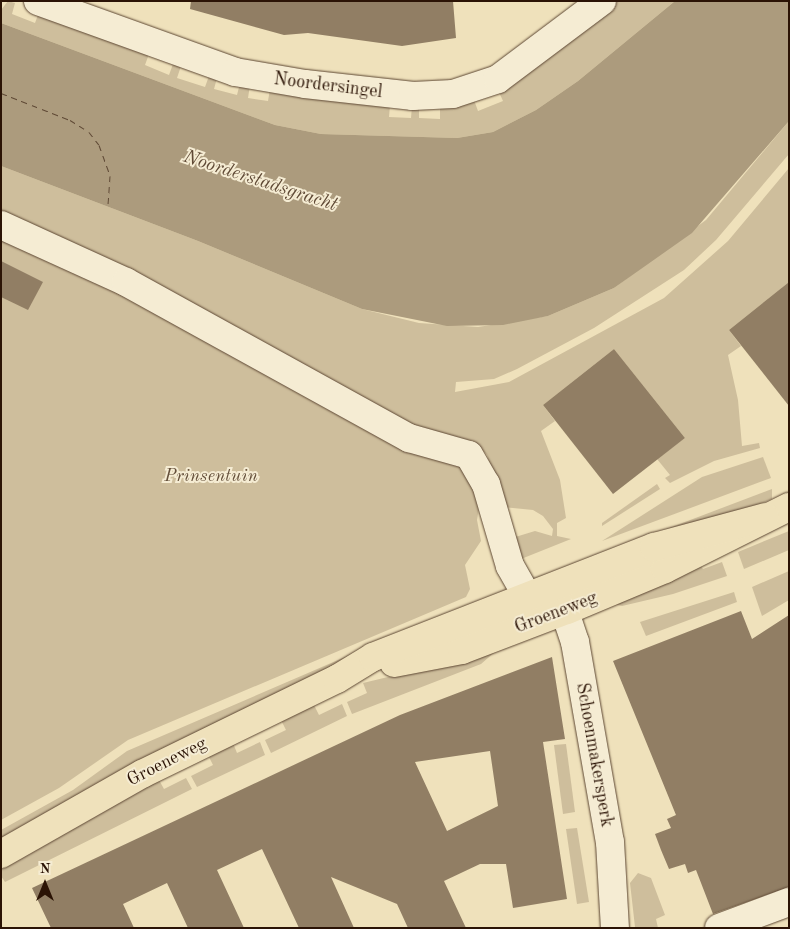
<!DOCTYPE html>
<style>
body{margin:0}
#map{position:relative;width:790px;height:929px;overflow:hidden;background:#efe1bb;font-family:"Old Standard TT",serif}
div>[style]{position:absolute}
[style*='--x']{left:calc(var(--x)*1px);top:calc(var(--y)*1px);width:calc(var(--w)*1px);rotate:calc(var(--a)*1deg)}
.green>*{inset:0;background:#cebe9c}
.water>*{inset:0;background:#ac9b7d}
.ferry>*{height:1px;margin-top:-0.5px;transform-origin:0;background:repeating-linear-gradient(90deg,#5f4935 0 6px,transparent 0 11px)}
.building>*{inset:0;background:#917e64}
.minor-tunnel>*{height:28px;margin-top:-14px;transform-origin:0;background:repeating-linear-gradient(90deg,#d2c2a0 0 28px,transparent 0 42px)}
.roads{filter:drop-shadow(0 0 1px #5c4632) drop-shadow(0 0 1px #5c4632)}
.minor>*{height:28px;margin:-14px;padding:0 14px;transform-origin:14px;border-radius:14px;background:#f5ecd3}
.major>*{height:28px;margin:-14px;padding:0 14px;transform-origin:14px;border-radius:14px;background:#efe1bb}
span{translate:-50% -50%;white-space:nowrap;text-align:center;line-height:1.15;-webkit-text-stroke:4px #f5ecd3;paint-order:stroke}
.street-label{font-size:18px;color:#2b1305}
.park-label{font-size:18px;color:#644f3a;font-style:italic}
.water-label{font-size:19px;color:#5f4935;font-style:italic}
.frame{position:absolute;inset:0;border:2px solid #2b1305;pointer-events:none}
.north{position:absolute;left:20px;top:859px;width:50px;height:50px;-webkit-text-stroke:4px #f5ecd3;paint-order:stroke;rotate:0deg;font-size:14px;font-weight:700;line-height:20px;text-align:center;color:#2b1305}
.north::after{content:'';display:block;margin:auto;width:18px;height:22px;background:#2b1305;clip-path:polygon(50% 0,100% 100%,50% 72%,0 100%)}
</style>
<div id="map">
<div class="green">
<i style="clip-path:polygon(8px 1px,15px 3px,12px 14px,35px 23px,39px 12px,149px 54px,145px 65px,169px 75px,173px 64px,181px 66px,177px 78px,205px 87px,209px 76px,217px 78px,214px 89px,237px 95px,240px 83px,250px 85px,248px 98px,268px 101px,270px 89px,390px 105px,389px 117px,411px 118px,412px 106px,419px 106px,419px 118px,440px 119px,440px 107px,474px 100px,478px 111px,503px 101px,498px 90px,618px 1px,675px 1px,578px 81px,536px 110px,493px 132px,457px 138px,321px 134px,275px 125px,1px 23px,1px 10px)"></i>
<i style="clip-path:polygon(789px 121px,789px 154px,716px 240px,684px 270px,594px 328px,517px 369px,494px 379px,456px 382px,455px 392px,509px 382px,664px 298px,728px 241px,789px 168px,789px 282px,729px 330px,741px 346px,728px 355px,738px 400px,742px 446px,759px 443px,760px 448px,714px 461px,670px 483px,665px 478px,670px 475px,657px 459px,685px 438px,614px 349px,543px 405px,555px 421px,541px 431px,560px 480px,566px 518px,557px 523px,557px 536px,571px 539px,521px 559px,512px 538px,535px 531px,552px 536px,553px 529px,543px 516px,533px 510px,503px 507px,487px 455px,474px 441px,447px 436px,459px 463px,469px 475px,479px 508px,477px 520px,481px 541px,465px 565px,470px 589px,466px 597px,128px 740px,59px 788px,1px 820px,1px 166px,198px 241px,362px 309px,419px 323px,478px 327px,548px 316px,614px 288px,706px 220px)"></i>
<i style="clip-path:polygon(763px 457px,771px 478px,602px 541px,702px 477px)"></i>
<i style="clip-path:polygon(657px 484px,660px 489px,602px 526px,602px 523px)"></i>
<i style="clip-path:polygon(772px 489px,772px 499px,719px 520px,611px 550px)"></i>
<i style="clip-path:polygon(789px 531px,789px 550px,744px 569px,738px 552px)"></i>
<i style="clip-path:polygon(697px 560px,703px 569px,722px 562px,727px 576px,673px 594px,622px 606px,614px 604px)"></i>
<i style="clip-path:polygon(789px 571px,789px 600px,762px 616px,752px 587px)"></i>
<i style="clip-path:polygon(734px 592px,737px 602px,646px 636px,640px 622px)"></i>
<i style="clip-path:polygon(410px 629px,143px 758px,1px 838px,1px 830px,73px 790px,127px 751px)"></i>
<i style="clip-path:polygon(496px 651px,481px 664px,352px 714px,347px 702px,367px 693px,363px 683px)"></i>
<i style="clip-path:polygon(342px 704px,347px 716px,271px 753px,265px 740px,286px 730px,281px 720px,314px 705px,319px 715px)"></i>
<i style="clip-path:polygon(260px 742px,265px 755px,197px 787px,191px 776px,213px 765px,208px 755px,233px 743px,237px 753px)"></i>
<i style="clip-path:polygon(566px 744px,575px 812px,563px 814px,554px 745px)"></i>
<i style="clip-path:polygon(186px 778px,192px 789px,5px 882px,1px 876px,1px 870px,159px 780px,164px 789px)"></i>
<i style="clip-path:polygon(577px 828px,589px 902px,577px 904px,566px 829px)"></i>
<i style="clip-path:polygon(638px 873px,651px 878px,665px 915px,656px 919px,658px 928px,635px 927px,630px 883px)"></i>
</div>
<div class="water">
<i style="clip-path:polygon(675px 1px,789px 1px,789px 121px,692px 233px,614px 288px,548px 316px,503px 325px,447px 326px,362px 309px,198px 241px,1px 166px,1px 23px,275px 125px,321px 134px,457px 138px,493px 132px,536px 110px,578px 81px)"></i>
</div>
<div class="ferry">
<i style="--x:1;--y:93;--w:74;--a:21.4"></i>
<i style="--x:70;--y:120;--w:22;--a:32"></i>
<i style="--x:89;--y:132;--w:16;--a:52"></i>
<i style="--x:99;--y:145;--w:33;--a:70"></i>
<i style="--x:110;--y:176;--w:31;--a:94"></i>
</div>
<div class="building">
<i style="clip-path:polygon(191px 1px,453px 1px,456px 38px,402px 46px,308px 33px,284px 35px,190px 9px)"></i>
<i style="clip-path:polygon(1px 261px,43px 282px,28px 310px,1px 297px)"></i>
<i style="clip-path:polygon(789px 282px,789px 406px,729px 330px)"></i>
<i style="clip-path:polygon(614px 349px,685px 438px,613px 494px,543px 405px)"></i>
<i style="clip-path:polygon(741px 611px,752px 639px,789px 615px,789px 887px,713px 914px,696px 870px,688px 873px,685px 864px,669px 869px,661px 850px,655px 834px,671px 828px,667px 819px,676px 815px,613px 661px)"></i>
<i style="clip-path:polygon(evenodd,552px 657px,565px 739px,543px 742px,567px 899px,513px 908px,506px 864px,480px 864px,444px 881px,466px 928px,408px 928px,397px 904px,331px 877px,354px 928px,299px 928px,262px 849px,217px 870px,244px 928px,188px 928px,167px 883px,123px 904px,134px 928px,51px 928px,32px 888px,400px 715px,552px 657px,490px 751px,498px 806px,447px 831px,415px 762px,490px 751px)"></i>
</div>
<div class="minor-tunnel">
<i style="--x:765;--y:927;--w:1;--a:90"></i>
</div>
<div class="roads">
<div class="minor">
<i style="--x:38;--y:1;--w:209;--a:19.8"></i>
<i style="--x:235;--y:72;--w:71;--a:9.7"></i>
<i style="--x:305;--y:84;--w:109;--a:6.3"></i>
<i style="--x:413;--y:96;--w:40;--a:-2.9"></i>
<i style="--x:453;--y:94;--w:47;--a:-18.4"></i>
<i style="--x:498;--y:79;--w:130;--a:-36.9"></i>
<i style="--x:1;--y:225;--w:137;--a:24.5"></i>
<i style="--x:126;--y:282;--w:323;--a:28.9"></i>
<i style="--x:409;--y:438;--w:62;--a:15.8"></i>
<i style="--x:469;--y:455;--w:34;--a:60"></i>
<i style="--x:486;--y:484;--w:85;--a:73.7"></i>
<i style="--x:510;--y:566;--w:59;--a:60.4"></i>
<i style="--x:557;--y:588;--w:57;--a:71.6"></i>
<i style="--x:575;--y:642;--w:203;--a:80.1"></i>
<i style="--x:610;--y:842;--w:86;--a:86.7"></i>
<i style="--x:719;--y:928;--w:75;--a:-20.4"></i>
</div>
<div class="major">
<i style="--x:394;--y:663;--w:69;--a:-10.8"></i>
<i style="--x:462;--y:650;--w:112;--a:-20.9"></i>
<i style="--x:567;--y:610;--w:106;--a:-22.7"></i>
<i style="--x:665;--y:569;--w:139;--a:-26.6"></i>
<i style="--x:1;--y:854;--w:162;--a:-29.6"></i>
<i style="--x:142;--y:774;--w:217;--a:-26"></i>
<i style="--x:337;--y:679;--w:42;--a:-31.4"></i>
<i style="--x:373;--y:657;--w:302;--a:-21.4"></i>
<i style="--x:654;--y:547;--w:115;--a:-15.1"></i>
</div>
</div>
<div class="street-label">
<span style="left:328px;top:86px;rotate:7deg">Noordersingel</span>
<span style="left:556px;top:613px;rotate:-21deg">Groeneweg</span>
<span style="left:594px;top:755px;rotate:80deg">Schoenmakersperk</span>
<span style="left:167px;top:762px;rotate:-27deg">Groeneweg</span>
</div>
<div class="park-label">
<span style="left:211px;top:476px">Prinsentuin</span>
</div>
<div class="water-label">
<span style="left:260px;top:182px;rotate:18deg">Noorderstadsgracht</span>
</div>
<div class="frame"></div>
<div class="north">N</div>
</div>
